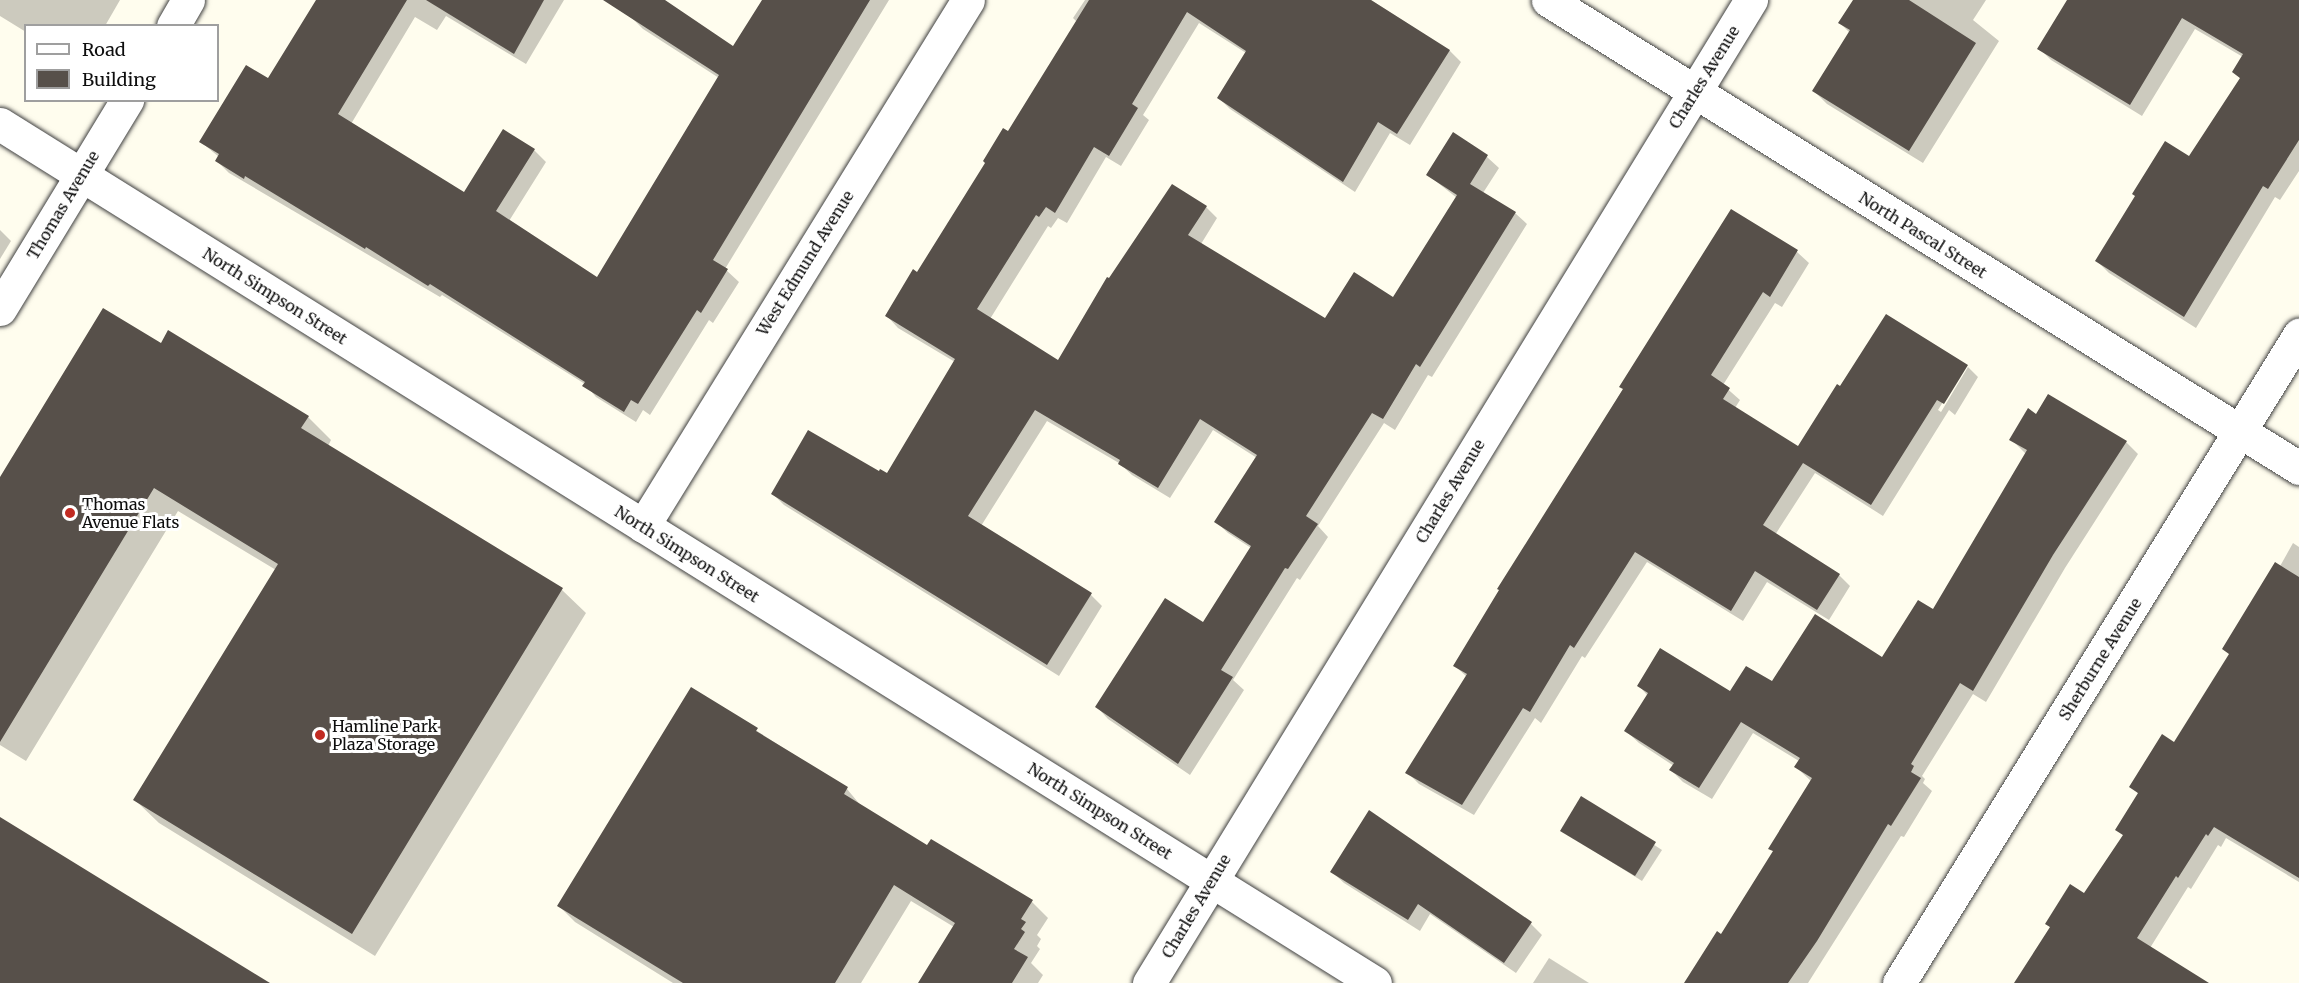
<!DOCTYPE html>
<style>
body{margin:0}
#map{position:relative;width:2299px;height:983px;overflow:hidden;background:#fffdee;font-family:Merriweather,serif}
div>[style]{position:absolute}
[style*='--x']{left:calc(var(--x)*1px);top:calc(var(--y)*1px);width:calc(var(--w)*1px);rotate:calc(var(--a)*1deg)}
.shadow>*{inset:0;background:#0003}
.building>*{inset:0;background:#57504a}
.roads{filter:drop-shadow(0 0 2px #414141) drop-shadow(0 0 2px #414141)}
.minor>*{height:33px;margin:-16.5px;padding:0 16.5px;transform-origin:16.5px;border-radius:16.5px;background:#fff}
.tertiary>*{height:33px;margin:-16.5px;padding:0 16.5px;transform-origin:16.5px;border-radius:16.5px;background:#fff}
.dots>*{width:16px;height:16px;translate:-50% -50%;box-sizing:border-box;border:3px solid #fff;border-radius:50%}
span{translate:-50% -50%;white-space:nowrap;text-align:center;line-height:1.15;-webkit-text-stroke:6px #fff;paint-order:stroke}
.street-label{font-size:16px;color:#0e0e0e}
.poi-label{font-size:16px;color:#0e0e0e}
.left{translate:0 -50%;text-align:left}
.legend{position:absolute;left:24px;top:24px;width:195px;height:78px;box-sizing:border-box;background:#fff;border:2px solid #9f9f9f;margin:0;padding:8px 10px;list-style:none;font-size:18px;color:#0e0e0e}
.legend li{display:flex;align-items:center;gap:12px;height:30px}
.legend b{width:30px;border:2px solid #9f9f9f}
</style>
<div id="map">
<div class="shadow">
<i style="clip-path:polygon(0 0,120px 0,105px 26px,26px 26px,26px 32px,0 16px)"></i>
<i style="clip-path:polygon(319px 0,564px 0,526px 64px,446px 16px,437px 30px,415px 17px,351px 124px,465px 194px,534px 150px,546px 162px,509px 221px,597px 279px,719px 78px,643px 29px,631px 17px,643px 0,662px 0,734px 48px,764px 0,889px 0,725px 269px,739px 282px,713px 323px,709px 320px,650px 415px,643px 410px,636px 422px,596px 397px,585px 384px,442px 295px,440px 297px,229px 173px,217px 161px,219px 157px,201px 142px,268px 80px)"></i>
<i style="clip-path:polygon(1085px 0,1371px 0,1450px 51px,1461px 62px,1410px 145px,1390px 133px,1355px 192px,1230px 109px,1219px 98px,1246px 53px,1199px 23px,1143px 115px,1149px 120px,1121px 166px,1106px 157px,1067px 223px,1058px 218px,1051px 228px,1048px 226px,990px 319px,1059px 362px,1110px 280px,1206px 207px,1217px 218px,1201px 244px,1325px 320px,1394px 299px,1457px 198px,1428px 175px,1454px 134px,1487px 157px,1499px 168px,1483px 193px,1515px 213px,1527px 224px,1432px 377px,1428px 375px,1395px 430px,1384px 423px,1318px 526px,1328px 537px,1300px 580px,1297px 578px,1233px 680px,1244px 690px,1190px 775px,1108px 719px,1097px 707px,1204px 625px,1251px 548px,1228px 533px,1216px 522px,1257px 458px,1213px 430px,1170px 498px,1132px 475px,1119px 463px,1047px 421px,981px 526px,1091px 595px,1102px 606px,1059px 676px,784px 505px,772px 493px,879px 474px,887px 475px,955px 362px,898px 328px,887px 316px,917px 274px,1008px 133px,1077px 22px,1073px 18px)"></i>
<i style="clip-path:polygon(1855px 0,1986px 0,1973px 20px,1999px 41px,1923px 163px,1827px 104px,1814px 91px,1850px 33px,1840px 23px)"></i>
<i style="clip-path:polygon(2069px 0,2299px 0,2299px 171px,2280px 200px,2275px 197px,2196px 328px,2109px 273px,2097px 261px,2137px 197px,2190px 158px,2241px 79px,2233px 72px,2243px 57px,2195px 29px,2142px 116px,2051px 60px,2039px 48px)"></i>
<i style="clip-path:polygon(1731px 211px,1797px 252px,1809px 263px,1782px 307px,1775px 303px,1723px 385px,1740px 400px,1735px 408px,1799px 448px,1887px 316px,1967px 367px,1965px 367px,1938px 410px,1941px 412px,1968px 367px,1978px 377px,1955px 415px,1949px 410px,1883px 516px,1815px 473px,1775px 535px,1839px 575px,1850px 586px,1829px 620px,1767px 582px,1743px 621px,1647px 562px,1585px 658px,1582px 656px,1541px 723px,1535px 718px,1474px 815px,1419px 784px,1407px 772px,1467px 677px,1455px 666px)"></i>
<i style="clip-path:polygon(0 230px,11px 241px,0 259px)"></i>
<i style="clip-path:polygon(161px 345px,308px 417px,331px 440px,328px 446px,562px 590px,586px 613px,375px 956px,159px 823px,135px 800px,276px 570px,178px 511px,26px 761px,0 745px,0 480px)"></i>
<i style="clip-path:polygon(2037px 416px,2126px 442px,2138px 454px,2065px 568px,1986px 702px,1973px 694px,1922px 776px,1925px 779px,1923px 783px,1932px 791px,1904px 837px,1901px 836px,1808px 983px,1686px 983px,1722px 936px,1774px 852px,1770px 848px,1812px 782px,1796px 767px,1799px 761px,1753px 733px,1712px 799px,1683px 782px,1671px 770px,1674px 766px,1639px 743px,1626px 731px,1648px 696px,1639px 686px,1731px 693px,1883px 659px,1933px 611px,2026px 454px,2011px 439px)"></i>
<i style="clip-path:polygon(2293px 543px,2299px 547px,2299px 882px,2226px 838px,2221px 847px,2218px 845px,2191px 889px,2188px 887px,2150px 948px,2206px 983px,2017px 983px,2051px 928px,2047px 924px,2085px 896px,2124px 836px,2117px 830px,2139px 794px,2131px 787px,2175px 744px,2230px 655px)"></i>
<i style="clip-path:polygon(692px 689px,847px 789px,862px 807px,928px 847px,932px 841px,1032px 902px,1048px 918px,1037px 935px,1041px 939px,1037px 946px,1040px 949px,1031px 963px,1043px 975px,1038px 983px,920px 983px,954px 927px,911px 901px,861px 983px,673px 983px,575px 922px,559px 906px)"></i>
<i style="clip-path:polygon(1582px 798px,1662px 850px,1642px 881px,1562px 831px)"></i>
<i style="clip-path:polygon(1332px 872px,1531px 924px,1542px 935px,1516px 973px,1430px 914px,1420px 931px,1344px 883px)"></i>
<i style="clip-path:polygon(1549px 958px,1589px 983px,1533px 983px)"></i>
</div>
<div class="building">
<i style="clip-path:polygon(316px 0,407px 0,338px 114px,464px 192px,503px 129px,535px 149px,496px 211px,597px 277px,719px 75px,603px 0,665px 0,733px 46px,762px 0,870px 0,713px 260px,728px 269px,701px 313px,697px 310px,638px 404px,631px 400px,624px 412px,582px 386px,585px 382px,430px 284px,428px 286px,366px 247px,365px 249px,245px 176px,244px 179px,215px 161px,219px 154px,199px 142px,246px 65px,268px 78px)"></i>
<i style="clip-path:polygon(426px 0,544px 0,514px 54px)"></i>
<i style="clip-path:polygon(1089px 0,1371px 0,1450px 50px,1397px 134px,1378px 122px,1343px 182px,1217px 98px,1246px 51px,1187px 12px,1132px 104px,1138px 108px,1109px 156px,1094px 147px,1055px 213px,1046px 207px,1039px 217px,1036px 215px,977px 309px,1058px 360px,1107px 277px,1109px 278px,1172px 184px,1207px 206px,1188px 235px,1325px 318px,1354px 272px,1393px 297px,1457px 195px,1426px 175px,1453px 132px,1488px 155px,1470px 184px,1516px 212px,1420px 367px,1416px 364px,1383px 419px,1372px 413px,1306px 516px,1318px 524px,1288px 569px,1285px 568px,1221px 670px,1233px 677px,1178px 764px,1095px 707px,1165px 598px,1203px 622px,1251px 546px,1214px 522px,1257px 455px,1200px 419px,1158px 488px,1118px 464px,1120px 460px,1035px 410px,968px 516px,1092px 593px,1047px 665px,771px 494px,808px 430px,879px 471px,880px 469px,887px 473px,955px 359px,885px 316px,913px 269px,917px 272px,985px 163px,983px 161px,1003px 128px,1008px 131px)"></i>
<i style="clip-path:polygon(1853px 0,1909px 0,1976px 43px,1909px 151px,1812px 91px,1850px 30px,1838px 23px)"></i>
<i style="clip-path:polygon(2067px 0,2299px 0,2299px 140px,2268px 189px,2263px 186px,2184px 317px,2095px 261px,2135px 196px,2132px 194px,2165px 141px,2189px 156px,2240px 78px,2232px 72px,2243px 54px,2182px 18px,2130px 105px,2037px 49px)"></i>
<i style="clip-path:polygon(1731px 209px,1798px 250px,1770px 297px,1763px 292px,1711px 375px,1730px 388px,1723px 399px,1798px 446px,1837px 384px,1840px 386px,1886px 314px,1968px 365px,1944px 404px,1937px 400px,1871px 505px,1803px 463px,1763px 525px,1840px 574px,1817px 610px,1755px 571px,1731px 611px,1635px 552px,1574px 648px,1570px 645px,1530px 712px,1523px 708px,1462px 805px,1405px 773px,1467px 674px,1453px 666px,1499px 590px,1497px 589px,1623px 389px,1619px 387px)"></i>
<i style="clip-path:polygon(103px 308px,161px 343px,168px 330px,309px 416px,301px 428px,563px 588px,352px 934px,133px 800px,278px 564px,154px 488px,0 742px,0 477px)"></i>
<i style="clip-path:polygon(2048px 394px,2127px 441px,2053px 555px,1973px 691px,1960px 683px,1911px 764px,1914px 766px,1911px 772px,1921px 778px,1891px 826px,1888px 824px,1817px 941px,1788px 983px,1684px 983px,1717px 931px,1721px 934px,1773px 851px,1768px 849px,1812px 778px,1794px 767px,1800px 758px,1741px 722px,1699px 788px,1669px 770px,1674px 763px,1624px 731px,1648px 693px,1637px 686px,1660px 648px,1730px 691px,1746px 666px,1772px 681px,1815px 614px,1882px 657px,1918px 600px,1933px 609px,2027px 450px,2009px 440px,2028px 408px,2036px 414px)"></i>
<i style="clip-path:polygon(2275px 562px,2299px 577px,2299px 878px,2214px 827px,2208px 836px,2206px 834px,2178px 878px,2176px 876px,2137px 938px,2209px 983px,2014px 983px,2050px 927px,2045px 924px,2070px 884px,2084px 893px,2123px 835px,2115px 830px,2138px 793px,2129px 787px,2162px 734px,2174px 742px,2229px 654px,2222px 649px)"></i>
<i style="clip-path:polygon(691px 687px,758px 728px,756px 731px,848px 787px,844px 794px,927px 845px,931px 839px,1033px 900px,1021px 919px,1026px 922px,1021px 929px,1025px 932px,1014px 949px,1028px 957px,1012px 983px,918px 983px,955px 923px,894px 885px,835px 983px,683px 983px,557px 906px)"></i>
<i style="clip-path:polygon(1581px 796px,1656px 842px,1635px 876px,1560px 831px)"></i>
<i style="clip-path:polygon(1369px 810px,1532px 922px,1504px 963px,1418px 904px,1408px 920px,1330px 872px)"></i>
<i style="clip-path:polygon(0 817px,270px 983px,0 983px)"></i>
</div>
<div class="roads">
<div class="minor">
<i style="--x:1548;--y:0;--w:885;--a:31.93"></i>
<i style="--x:0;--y:124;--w:1621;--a:31.99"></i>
<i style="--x:643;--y:526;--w:618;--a:-58.29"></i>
<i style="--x:1149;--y:983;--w:1153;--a:-58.52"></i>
<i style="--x:1899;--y:983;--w:762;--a:-58.31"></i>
</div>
<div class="tertiary">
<i style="--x:173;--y:26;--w:30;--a:-60"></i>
<i style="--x:0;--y:309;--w:245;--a:-58.7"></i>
</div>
</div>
<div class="dots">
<i style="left:70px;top:513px;background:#c12b22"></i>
<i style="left:320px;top:735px;background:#c12b22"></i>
</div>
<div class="street-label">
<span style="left:1704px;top:77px;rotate:-58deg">Charles Avenue</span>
<span style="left:63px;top:205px;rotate:-59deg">Thomas Avenue</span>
<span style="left:1923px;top:235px;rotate:32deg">North Pascal Street</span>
<span style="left:805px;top:263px;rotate:-58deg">West Edmund Avenue</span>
<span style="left:275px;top:296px;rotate:32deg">North Simpson Street</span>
<span style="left:1450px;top:491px;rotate:-59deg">Charles Avenue</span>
<span style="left:687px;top:554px;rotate:32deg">North Simpson Street</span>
<span style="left:2100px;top:659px;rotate:-58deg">Sherburne Avenue</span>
<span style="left:1100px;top:811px;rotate:32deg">North Simpson Street</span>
<span style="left:1196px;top:906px;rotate:-59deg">Charles Avenue</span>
</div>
<div class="poi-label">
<span class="left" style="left:82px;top:513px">Thomas<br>Avenue Flats</span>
<span class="left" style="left:332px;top:735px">Hamline Park<br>Plaza Storage</span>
</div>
<ul class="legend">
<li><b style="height:8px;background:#fff"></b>Road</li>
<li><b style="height:16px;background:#57504a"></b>Building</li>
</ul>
</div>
